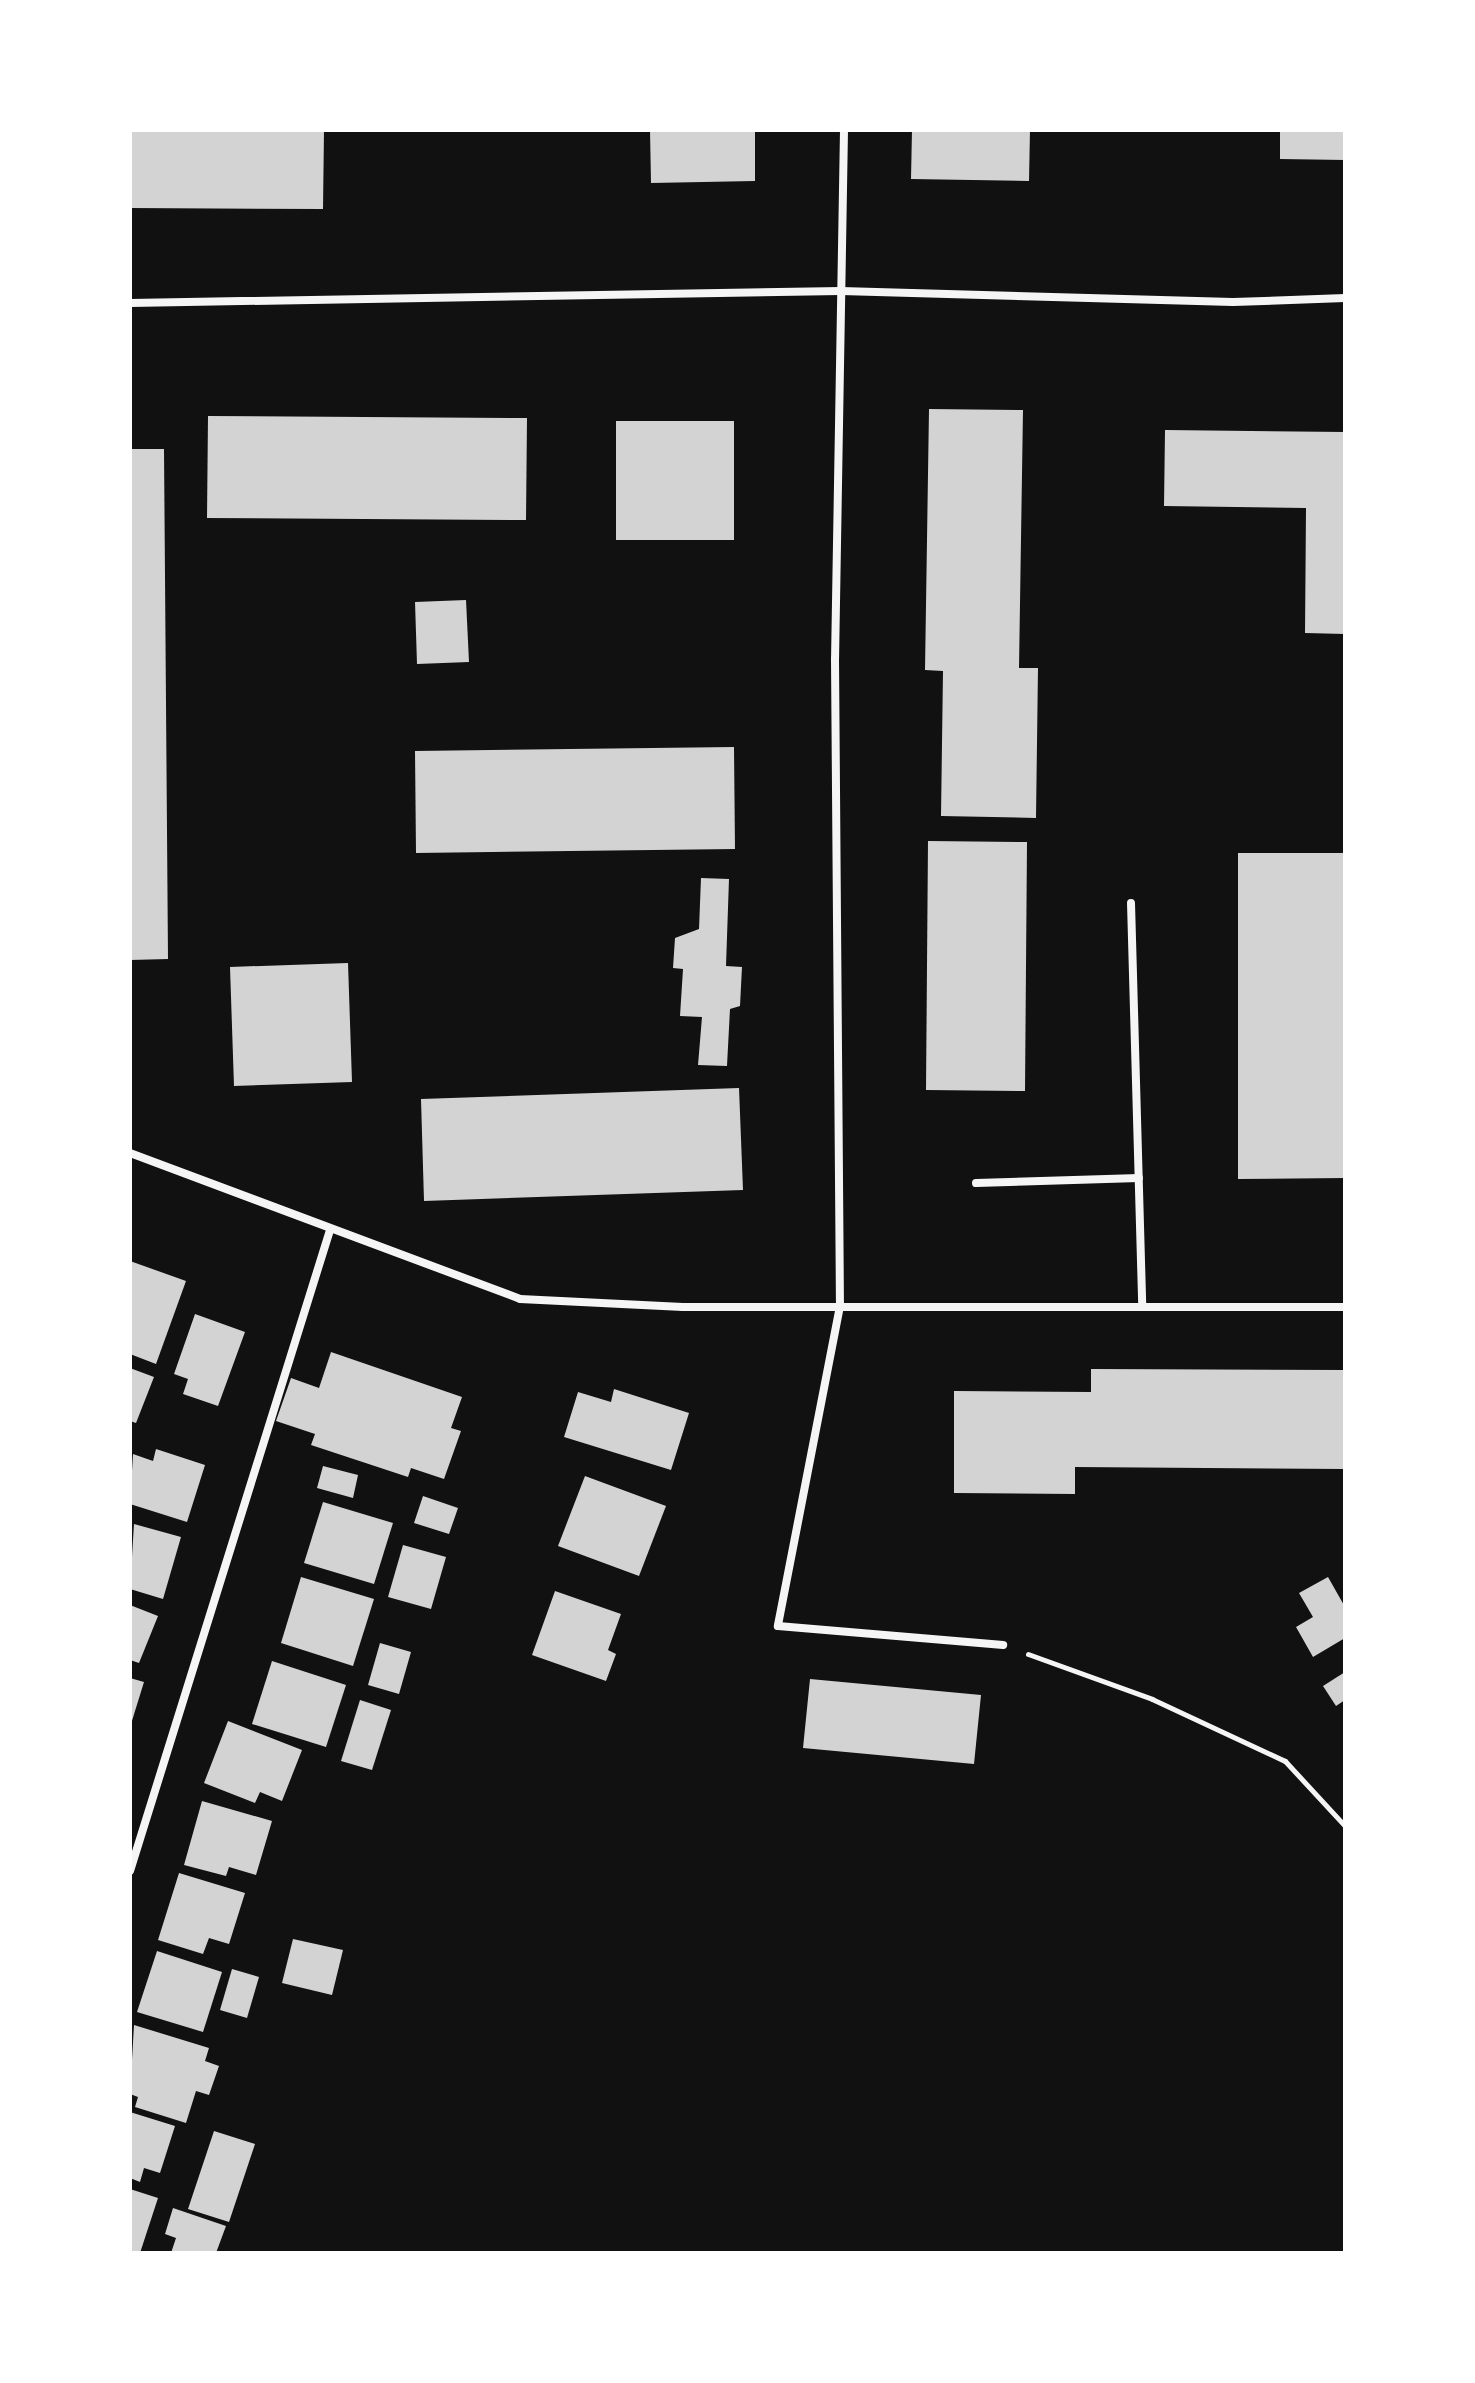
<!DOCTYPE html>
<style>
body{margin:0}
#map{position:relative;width:1475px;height:2383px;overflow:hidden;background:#111;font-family:"Exo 2",sans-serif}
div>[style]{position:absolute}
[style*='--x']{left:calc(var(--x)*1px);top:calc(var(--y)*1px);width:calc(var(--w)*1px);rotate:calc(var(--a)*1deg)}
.building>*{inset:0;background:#d3d3d3}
.path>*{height:5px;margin:-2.5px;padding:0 2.5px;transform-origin:2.5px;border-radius:2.5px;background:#f5f5f5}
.minor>*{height:8px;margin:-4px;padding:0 4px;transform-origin:4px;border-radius:4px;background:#f5f5f5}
span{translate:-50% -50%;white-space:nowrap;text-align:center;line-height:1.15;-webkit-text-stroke:8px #fff;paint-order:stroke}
.frame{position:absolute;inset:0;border:132px solid #fff;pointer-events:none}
</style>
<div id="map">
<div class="building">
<i style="clip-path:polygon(130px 130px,324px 130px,323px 209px,130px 208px)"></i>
<i style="clip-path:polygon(650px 130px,755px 130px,755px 181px,651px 183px)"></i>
<i style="clip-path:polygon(912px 130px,1030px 130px,1029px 181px,911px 179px)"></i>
<i style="clip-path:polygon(1280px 130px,1345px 130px,1345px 160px,1280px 159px)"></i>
<i style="clip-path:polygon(929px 409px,1023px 410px,1019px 668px,1038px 668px,1036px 818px,941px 816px,943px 671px,925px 670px)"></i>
<i style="clip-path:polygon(208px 416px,527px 418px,526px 520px,207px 518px)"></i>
<i style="clip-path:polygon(616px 421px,734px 421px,734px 540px,616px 540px)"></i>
<i style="clip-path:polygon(1165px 430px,1345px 432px,1345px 634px,1305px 633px,1306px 508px,1164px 506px)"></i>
<i style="clip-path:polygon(130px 449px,164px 449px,168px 959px,130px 960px)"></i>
<i style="clip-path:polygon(466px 600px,469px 662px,417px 664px,415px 602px)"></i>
<i style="clip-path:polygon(734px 747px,735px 849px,416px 853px,415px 751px)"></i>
<i style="clip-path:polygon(928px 841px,1027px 842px,1025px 1091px,926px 1090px)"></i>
<i style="clip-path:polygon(1238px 853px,1345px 853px,1345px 1178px,1238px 1179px)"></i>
<i style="clip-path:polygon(701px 878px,729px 879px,726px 966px,742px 967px,740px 1006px,730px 1009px,727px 1066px,698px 1065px,702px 1017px,680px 1016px,683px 969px,673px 968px,675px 938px,699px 929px)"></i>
<i style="clip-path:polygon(348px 963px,352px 1082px,234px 1086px,230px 967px)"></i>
<i style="clip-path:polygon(739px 1088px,743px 1190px,424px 1201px,421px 1099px)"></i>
<i style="clip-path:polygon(130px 1261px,186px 1281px,156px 1364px,130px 1354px)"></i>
<i style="clip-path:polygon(195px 1314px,245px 1332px,218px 1406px,183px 1394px,188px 1379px,174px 1374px)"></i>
<i style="clip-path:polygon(331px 1352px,462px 1397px,451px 1428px,461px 1431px,444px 1479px,411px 1468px,408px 1477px,311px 1445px,315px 1434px,276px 1421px,291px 1378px,319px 1388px)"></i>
<i style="clip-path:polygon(130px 1368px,154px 1377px,136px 1423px,130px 1421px)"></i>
<i style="clip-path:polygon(1091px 1369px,1345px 1370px,1345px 1469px,1075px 1467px,1075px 1494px,954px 1493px,954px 1391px,1091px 1392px)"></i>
<i style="clip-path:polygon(614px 1389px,689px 1413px,671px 1470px,564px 1437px,578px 1392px,611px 1402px)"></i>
<i style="clip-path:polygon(156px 1449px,205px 1465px,187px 1522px,130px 1504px,133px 1454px,153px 1461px)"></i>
<i style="clip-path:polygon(323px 1466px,358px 1475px,353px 1498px,317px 1488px)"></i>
<i style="clip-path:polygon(585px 1476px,666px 1506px,639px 1576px,558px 1546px)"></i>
<i style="clip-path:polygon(423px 1496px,458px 1508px,449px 1534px,414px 1523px)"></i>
<i style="clip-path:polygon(323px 1502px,393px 1523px,374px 1584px,304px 1563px)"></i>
<i style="clip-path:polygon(134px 1524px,181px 1537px,163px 1599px,130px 1589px)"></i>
<i style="clip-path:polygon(403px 1545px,446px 1557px,431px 1609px,388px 1597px)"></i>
<i style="clip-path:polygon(301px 1577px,374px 1599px,353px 1666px,281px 1643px)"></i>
<i style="clip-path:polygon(1328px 1577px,1345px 1607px,1345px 1638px,1313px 1657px,1296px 1627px,1313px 1617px,1299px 1593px)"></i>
<i style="clip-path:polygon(555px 1591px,621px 1614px,608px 1650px,616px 1654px,606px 1681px,532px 1655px)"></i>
<i style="clip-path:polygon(130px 1605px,158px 1616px,139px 1663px,130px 1660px)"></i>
<i style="clip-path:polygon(380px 1643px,411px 1652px,399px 1694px,368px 1685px)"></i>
<i style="clip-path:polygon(272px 1661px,346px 1685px,326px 1747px,252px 1724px)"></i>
<i style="clip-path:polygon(1345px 1672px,1345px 1700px,1336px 1706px,1323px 1686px)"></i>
<i style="clip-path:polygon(130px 1678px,144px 1682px,131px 1724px,130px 1724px)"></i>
<i style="clip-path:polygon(810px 1679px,981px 1695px,974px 1764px,803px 1748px)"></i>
<i style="clip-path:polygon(360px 1700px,391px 1710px,372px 1770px,341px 1761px)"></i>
<i style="clip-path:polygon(228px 1721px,302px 1750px,282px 1801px,260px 1792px,255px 1803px,204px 1783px)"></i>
<i style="clip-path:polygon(202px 1801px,272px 1821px,256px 1875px,229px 1867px,226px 1876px,184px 1865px)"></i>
<i style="clip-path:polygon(179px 1873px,245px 1893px,229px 1944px,209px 1938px,203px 1954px,158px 1940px)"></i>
<i style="clip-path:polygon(293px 1939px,343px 1950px,332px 1995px,282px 1983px)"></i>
<i style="clip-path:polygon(157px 1951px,222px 1972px,203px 2032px,137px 2012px)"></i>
<i style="clip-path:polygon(232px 1969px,259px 1977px,247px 2018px,220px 2010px)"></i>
<i style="clip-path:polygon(134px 2025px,209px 2048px,205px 2061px,219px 2066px,209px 2095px,196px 2091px,186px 2123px,135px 2107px,138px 2097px,130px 2094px)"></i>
<i style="clip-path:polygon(130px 2112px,175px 2126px,160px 2173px,144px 2168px,140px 2182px,130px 2178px)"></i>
<i style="clip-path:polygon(214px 2131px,255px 2144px,229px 2222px,188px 2209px)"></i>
<i style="clip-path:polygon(130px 2189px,158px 2198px,140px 2253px,130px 2253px)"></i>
<i style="clip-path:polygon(173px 2208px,226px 2226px,216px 2253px,171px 2253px,176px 2238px,165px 2234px)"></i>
</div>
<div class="path">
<i style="--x:1028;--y:1654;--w:132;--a:19.9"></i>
<i style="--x:1152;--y:1699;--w:147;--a:25"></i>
<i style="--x:1285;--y:1761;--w:88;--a:47.3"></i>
</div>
<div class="minor">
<i style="--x:844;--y:130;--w:529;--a:90.97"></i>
<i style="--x:835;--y:659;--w:647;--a:89.56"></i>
<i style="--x:840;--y:1306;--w:326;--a:101"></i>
<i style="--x:778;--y:1626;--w:226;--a:4.8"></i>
<i style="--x:130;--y:303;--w:711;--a:-0.97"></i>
<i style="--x:841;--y:291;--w:392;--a:1.6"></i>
<i style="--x:1233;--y:302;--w:112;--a:-2"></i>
<i style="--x:1131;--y:903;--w:403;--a:88.4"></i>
<i style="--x:130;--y:1153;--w:416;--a:20.5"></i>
<i style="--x:520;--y:1299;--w:163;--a:2.8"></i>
<i style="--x:683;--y:1307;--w:662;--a:0"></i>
<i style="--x:976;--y:1183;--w:163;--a:-1.8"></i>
<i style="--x:130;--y:1871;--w:671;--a:-72.67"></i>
</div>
<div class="frame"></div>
</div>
